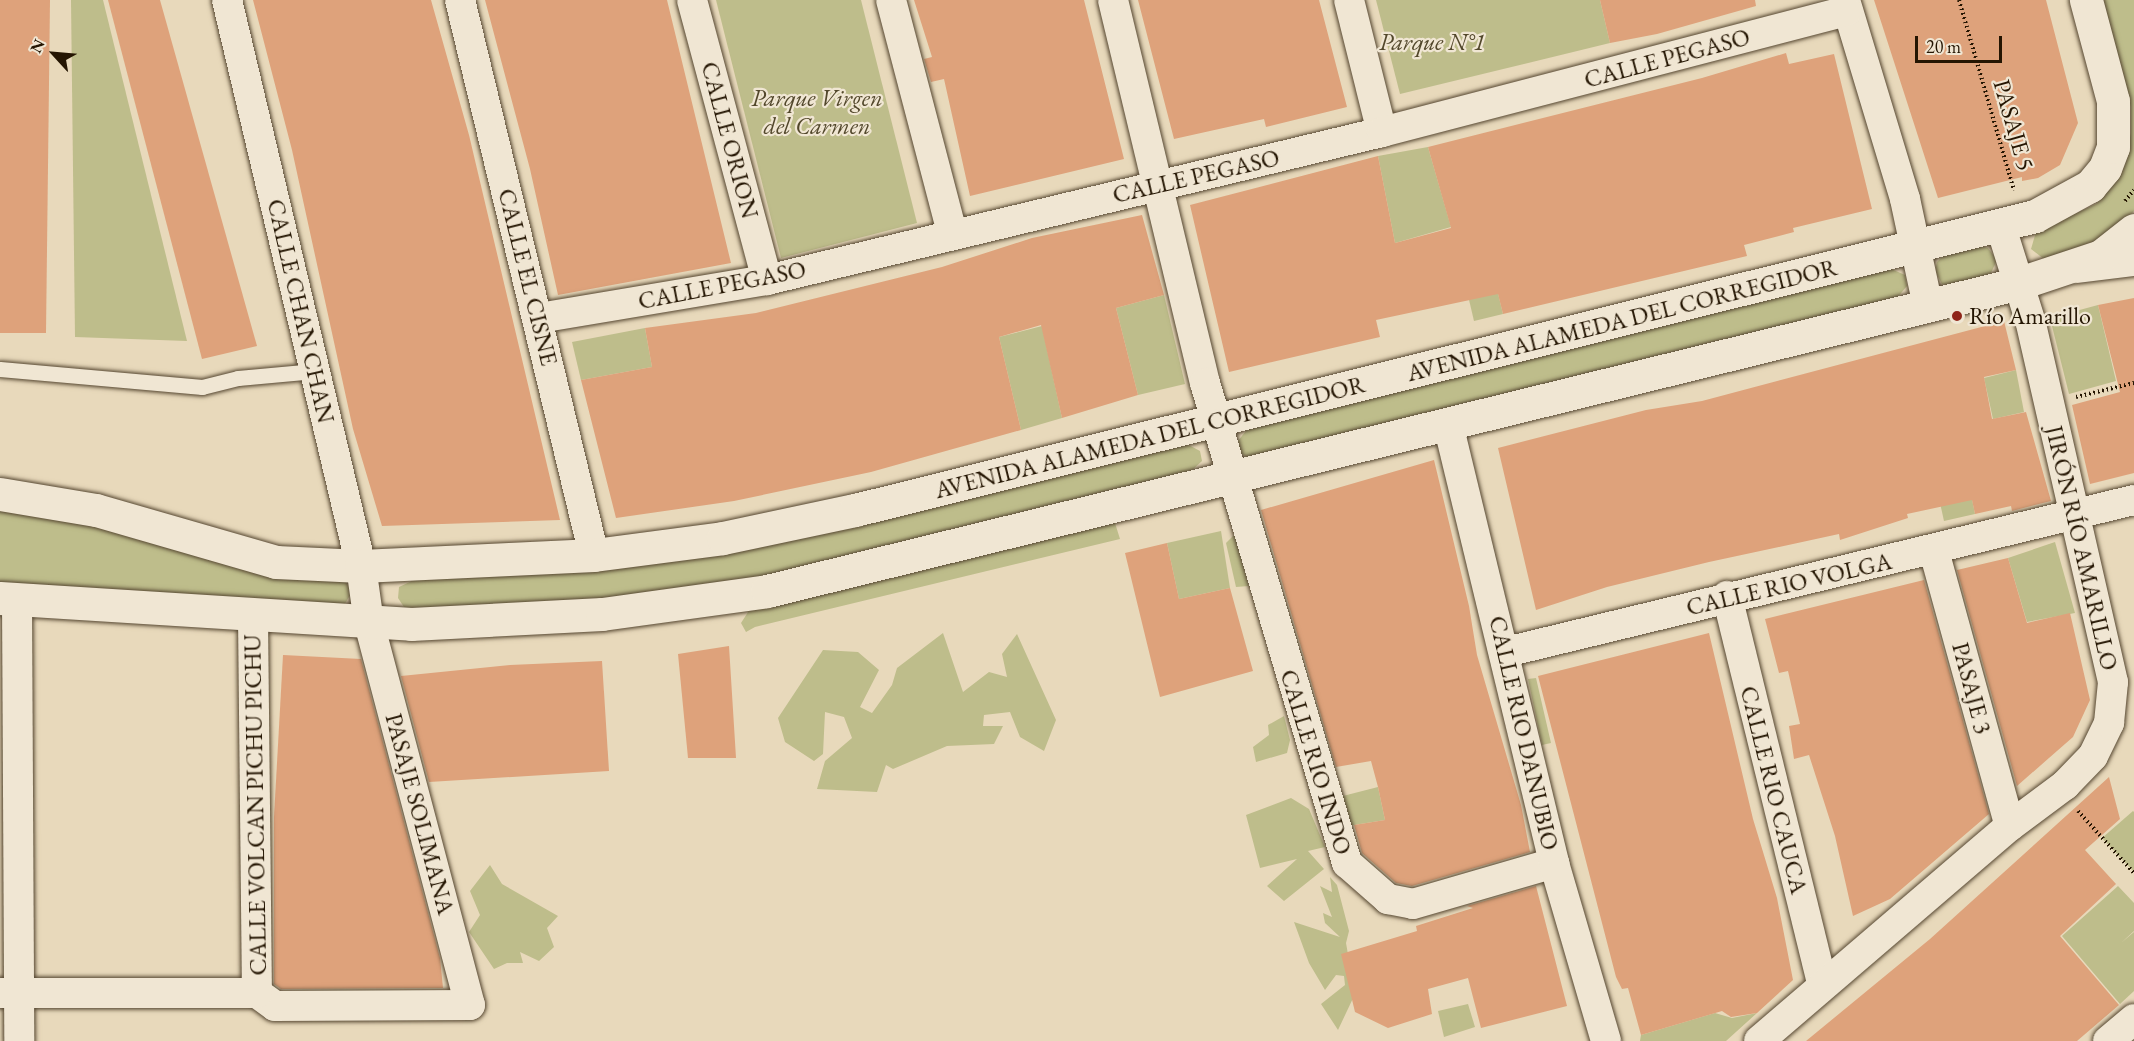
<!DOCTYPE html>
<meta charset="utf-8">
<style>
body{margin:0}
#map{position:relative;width:2134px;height:1041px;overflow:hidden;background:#e8d9bb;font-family:"EB Garamond",serif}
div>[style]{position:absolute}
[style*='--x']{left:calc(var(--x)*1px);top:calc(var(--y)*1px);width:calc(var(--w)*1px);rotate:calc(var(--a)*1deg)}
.green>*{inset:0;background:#bebd8b}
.building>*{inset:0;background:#dea27b}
.path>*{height:4px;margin-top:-2px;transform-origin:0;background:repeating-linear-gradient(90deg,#241502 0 1.5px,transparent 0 4.5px)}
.roads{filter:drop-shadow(0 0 2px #554630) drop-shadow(0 0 2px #554630)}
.lane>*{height:15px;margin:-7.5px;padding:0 7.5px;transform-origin:7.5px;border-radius:7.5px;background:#f0e6d3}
.street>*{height:30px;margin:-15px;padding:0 15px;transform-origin:15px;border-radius:15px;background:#f0e6d3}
.secondary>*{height:33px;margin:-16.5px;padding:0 16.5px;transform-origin:16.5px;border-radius:16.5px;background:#f0e6d3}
.dots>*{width:16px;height:16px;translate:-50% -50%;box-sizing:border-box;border:3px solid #f0e6d3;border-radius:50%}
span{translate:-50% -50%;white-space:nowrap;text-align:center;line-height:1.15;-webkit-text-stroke:4.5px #f0e6d3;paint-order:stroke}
.park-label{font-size:24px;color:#52472b;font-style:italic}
.street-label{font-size:24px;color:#241502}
.poi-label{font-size:24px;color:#241502}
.left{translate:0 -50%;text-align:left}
.north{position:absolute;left:24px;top:24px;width:60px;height:60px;-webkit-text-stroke:4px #f0e6d3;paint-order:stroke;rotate:296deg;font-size:16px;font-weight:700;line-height:24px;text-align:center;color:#241502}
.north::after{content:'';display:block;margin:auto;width:21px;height:27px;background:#241502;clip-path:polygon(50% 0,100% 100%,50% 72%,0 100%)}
.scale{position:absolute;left:1915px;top:36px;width:87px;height:27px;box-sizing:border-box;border:3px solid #241502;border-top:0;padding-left:8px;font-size:18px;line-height:21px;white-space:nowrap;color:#241502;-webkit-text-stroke:4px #f0e6d3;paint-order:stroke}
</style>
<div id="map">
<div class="green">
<i style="clip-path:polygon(71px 0,103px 0,187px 341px,75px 337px)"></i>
<i style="clip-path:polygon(716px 0,861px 0,917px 223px,781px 258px)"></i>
<i style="clip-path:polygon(1376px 0,1600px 0,1610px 43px,1400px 94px)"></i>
<i style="clip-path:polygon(2102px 0,2134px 0,2134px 211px,2118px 229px,2090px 247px,2044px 259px,2031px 249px,2036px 232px,2096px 204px,2115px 182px,2125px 159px,2131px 133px,2131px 107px)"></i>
<i style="clip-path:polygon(1428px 147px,1451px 227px,1395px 243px,1378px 156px)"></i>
<i style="clip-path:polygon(1482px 227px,1503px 314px,1474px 321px,1454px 236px)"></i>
<i style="clip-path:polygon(1981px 246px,1988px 248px,1997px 260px,1990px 275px,1951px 286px,1942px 284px,1935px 271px,1937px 262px,1944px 255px)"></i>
<i style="clip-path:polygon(1889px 268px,1905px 275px,1907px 286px,1896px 299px,1248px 458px,1240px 452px,1238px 441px,1249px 427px)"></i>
<i style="clip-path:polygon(1164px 295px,1185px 384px,1138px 395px,1116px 308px)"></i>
<i style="clip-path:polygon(2098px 305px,2116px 381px,2069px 394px,2050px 318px)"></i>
<i style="clip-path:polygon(1042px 326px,1062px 418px,1021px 430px,999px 337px)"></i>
<i style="clip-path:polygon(645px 328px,652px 367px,581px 380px,572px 342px)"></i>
<i style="clip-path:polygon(2016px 370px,2024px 412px,1993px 419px,1984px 378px)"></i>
<i style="clip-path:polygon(1957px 425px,1975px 514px,1944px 521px,1925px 435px)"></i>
<i style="clip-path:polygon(1185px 443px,1200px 451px,1202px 461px,1189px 473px,780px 575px,630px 597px,415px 609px,404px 607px,398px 598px,399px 587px,416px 579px,623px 567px,780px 543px)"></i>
<i style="clip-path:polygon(0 508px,37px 511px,343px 578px,352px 592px,343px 607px,0 583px)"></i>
<i style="clip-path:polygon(1115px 523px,1120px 539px,755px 627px,746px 632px,741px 623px,750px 609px)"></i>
<i style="clip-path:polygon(1221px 531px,1230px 588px,1179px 599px,1167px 543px)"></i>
<i style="clip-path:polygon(1235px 534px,1249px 586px,1236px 587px,1226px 543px)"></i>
<i style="clip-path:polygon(2055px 542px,2075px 613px,2027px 622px,2008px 558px)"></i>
<i style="clip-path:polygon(943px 633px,963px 692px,989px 672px,1007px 677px,1002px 654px,1017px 634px,1056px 720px,1044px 751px,1020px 737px,1010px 712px,984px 715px,983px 726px,1003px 726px,994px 744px,947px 746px,893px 769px,886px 765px,877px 792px,817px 789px,825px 761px,852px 738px,844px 717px,825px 712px,823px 754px,814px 761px,785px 742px,778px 718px,823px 650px,858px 652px,879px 670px,860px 707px,872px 713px,892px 685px,897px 668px)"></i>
<i style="clip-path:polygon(1536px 678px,1551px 743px,1542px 745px,1528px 679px)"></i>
<i style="clip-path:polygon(1284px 716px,1290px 740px,1287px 753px,1256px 762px,1253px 747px,1269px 735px,1268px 725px)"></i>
<i style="clip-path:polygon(1378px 787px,1385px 820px,1348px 826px,1339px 797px)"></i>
<i style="clip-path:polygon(1291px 798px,1309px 809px,1325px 847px,1308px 851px,1324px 869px,1284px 901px,1267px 886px,1297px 859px,1260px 868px,1246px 815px)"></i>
<i style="clip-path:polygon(2133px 811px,2134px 812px,2134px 872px,2102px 838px)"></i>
<i style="clip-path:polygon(490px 865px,502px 884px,558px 916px,547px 928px,554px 947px,539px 961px,520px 952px,523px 963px,507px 963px,494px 969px,469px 932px,480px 915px,470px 891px)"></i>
<i style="clip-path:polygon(1330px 877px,1337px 885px,1349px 931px,1346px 943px,1355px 994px,1338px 1030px,1321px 1004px,1345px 985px,1344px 976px,1336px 975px,1325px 990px,1309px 963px,1294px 922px,1340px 937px,1325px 923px,1323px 913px,1332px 917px,1320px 886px,1332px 892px)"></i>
<i style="clip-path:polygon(2118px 886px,2134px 903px,2134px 931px,2121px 943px,2134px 932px,2134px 991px,2120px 1004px,2062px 936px)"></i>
<i style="clip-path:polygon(1468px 1004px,1475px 1027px,1444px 1037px,1438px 1011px)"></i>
<i style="clip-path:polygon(1715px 1013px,1732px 1018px,1757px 1013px,1726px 1041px,1640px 1041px,1641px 1035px)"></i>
</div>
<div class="building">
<i style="clip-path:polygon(0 0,50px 0,46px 333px,0 333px)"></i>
<i style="clip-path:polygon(108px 0,160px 0,257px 346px,202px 359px)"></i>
<i style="clip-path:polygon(253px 0,431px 0,469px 135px,560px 520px,382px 526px,353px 429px,292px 150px)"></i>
<i style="clip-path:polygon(485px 0,667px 0,731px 263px,558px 295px,530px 169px)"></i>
<i style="clip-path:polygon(914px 0,1084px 0,1124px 159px,970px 196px,944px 79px,931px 82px,924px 59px,932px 57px)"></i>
<i style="clip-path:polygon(1138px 0,1319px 0,1347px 107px,1266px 127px,1264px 119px,1174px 139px)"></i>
<i style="clip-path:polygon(1600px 0,1755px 0,1756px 6px,1657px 34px,1610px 43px)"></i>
<i style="clip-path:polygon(1874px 0,2046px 0,2078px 123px,2060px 165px,2038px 178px,2022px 181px,2022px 177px,1938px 198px)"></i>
<i style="clip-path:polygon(1786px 53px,1789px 64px,1834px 54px,1872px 209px,1793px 228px,1794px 232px,1744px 245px,1747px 256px,1503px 314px,1498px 294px,1376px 320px,1380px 337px,1229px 372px,1190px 205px,1378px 156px,1395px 243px,1451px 228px,1428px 147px,1702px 78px)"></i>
<i style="clip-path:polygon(1142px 215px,1164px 295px,1116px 308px,1138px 395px,1062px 418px,1041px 325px,999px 337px,1021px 430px,871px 472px,734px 501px,616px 518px,581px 380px,652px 367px,645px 328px,756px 313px,942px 267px,1032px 238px)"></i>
<i style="clip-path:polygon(2134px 298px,2134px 473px,2090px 484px,2072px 405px,2120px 392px,2098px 305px)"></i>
<i style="clip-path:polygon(2004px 321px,2016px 370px,1984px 377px,1992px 419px,2026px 412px,2051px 501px,2012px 511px,2011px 506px,1975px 514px,1972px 500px,1907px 514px,1908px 518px,1840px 540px,1839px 534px,1709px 562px,1607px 587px,1536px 610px,1498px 448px,1646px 410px,1702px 401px)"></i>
<i style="clip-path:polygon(1434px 460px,1469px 606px,1477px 655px,1521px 805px,1530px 852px,1412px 886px,1396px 883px,1362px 853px,1354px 825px,1385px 820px,1378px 787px,1371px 761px,1336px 767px,1261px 510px)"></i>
<i style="clip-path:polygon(1167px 543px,1179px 599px,1230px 588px,1253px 671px,1160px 697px,1125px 553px)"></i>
<i style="clip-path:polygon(2008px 558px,2027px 623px,2070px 613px,2090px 700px,2073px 737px,2017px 786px,1957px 570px)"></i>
<i style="clip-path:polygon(1924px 580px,1989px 814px,1890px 899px,1853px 916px,1835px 836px,1809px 755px,1794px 759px,1789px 726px,1800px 724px,1788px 671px,1779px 673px,1765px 619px)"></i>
<i style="clip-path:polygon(1709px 633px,1753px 819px,1777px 898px,1793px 980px,1757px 1013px,1731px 1017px,1722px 1011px,1641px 1035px,1628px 988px,1622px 989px,1616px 977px,1538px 676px)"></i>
<i style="clip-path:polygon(729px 646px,736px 758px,688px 758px,678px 654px)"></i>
<i style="clip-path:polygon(283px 655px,361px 659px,440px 958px,443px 988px,281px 989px,274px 984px,274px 817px)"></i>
<i style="clip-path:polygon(602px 661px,609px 771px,429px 782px,401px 676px,510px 665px)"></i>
<i style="clip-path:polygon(2109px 777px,2120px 819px,2085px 850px,2116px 884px,2060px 936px,2119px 1005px,2077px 1041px,1806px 1041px,1930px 939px)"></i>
<i style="clip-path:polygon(1536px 886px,1567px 1006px,1481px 1028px,1468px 978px,1428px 989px,1432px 1014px,1388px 1028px,1355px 1012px,1341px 954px,1417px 931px,1416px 926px,1473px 908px,1467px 906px)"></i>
</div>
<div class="path">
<i style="--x:1959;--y:0;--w:198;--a:73.9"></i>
<i style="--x:2125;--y:201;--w:14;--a:-51"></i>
<i style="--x:2076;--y:397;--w:60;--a:-13.6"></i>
<i style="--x:2078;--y:811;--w:84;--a:47.9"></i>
</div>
<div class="roads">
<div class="lane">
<i style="--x:0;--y:369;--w:203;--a:5.1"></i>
<i style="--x:202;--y:387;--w:37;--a:-14"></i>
<i style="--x:238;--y:378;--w:77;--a:-5.2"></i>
</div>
<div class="street">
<i style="--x:227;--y:0;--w:582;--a:76.68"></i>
<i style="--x:361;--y:566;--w:58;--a:82"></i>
<i style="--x:369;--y:623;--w:395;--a:75.2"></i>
<i style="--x:470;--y:1005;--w:195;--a:179.7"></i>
<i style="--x:275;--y:1006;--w:22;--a:-144"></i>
<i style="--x:460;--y:0;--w:571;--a:76.43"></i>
<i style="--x:692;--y:0;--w:290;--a:75"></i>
<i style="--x:891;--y:0;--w:240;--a:75.3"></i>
<i style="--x:1113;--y:0;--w:394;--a:76.5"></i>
<i style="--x:1205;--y:383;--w:501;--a:73.52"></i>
<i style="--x:1347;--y:863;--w:55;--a:41.3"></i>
<i style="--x:1388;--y:899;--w:25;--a:11"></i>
<i style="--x:1413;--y:904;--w:147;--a:-16.2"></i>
<i style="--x:1349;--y:0;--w:136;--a:76"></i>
<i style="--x:1845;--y:0;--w:208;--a:73.2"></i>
<i style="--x:1905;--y:199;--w:109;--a:77.9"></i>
<i style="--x:2076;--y:268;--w:58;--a:-6.9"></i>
<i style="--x:539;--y:318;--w:231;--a:-9.5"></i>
<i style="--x:767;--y:280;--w:633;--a:-13.53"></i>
<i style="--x:1382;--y:132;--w:480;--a:-14.6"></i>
<i style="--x:1448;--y:424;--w:452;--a:76.4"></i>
<i style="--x:1554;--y:863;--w:185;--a:73.7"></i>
<i style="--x:1934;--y:551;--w:285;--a:74.6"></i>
<i style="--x:1727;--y:596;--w:399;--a:76.2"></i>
<i style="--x:17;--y:599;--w:442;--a:89.7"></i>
<i style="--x:253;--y:616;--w:377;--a:89.4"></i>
<i style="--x:1506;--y:652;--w:646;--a:-13.61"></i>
<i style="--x:0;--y:993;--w:257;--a:0"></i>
<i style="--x:1759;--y:1041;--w:330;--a:-40.6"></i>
<i style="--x:2010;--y:826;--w:69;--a:-36.7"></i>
<i style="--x:2065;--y:785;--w:40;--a:-46"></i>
<i style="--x:2093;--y:756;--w:37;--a:-64"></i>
<i style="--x:2109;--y:723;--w:41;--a:-84.4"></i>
<i style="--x:2113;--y:682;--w:368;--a:-102.9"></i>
<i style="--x:2031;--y:323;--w:101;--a:-107.4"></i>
<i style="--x:2108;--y:1041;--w:34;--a:-40"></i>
</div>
<div class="secondary">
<i style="--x:0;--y:494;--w:97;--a:9.5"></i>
<i style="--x:96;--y:510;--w:187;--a:16.1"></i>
<i style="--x:276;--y:562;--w:85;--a:2.7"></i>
<i style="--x:361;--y:566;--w:233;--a:-2.7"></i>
<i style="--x:594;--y:555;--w:130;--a:-7.5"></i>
<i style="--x:723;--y:538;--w:135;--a:-12"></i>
<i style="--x:855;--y:510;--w:1216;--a:-13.99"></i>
<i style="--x:2035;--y:216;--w:63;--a:-28.6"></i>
<i style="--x:2090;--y:186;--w:23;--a:-50"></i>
<i style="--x:2105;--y:168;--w:22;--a:-69"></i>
<i style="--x:2113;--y:147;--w:46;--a:-90"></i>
<i style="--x:2113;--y:101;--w:105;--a:-105"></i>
<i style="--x:0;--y:598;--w:412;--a:3.6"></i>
<i style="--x:411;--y:624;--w:191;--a:-3"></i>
<i style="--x:602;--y:614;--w:167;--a:-7.9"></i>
<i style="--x:767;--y:591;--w:1290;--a:-13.81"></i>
<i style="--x:2020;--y:283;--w:85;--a:-18.4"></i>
<i style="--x:2101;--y:256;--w:42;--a:-38.2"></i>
</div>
</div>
<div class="dots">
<i style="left:1957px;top:316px;background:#8f2418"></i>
</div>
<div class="park-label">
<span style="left:1432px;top:42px">Parque N°1</span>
<span style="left:817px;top:112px">Parque Virgen<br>del Carmen</span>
</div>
<div class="street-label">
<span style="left:1667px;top:58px;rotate:-15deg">CALLE PEGASO</span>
<span style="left:2014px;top:125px;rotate:74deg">PASAJE 5</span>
<span style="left:730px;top:140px;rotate:75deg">CALLE ORION</span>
<span style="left:1196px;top:176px;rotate:-13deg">CALLE PEGASO</span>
<span style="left:528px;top:277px;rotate:76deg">CALLE EL CISNE</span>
<span style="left:722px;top:285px;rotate:-11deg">CALLE PEGASO</span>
<span style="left:301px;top:311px;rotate:77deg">CALLE CHAN CHAN</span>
<span style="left:1622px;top:320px;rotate:-14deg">AVENIDA ALAMEDA DEL CORREGIDOR</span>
<span style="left:1150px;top:437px;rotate:-14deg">AVENIDA ALAMEDA DEL CORREGIDOR</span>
<span style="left:2082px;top:548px;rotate:77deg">JIRÓN RÍO AMARILLO</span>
<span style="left:1789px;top:584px;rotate:-13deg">CALLE RIO VOLGA</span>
<span style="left:1972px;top:688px;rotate:75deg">PASAJE 3</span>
<span style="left:1524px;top:733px;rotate:77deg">CALLE RIO DANUBIO</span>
<span style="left:1316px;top:762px;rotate:73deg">CALLE RIO INDO</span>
<span style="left:1774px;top:790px;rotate:76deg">CALLE RIO CAUCA</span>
<span style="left:255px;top:805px;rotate:-91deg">CALLE VOLCAN PICHU PICHU</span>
<span style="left:420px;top:814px;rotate:75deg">PASAJE SOLIMANA</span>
</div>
<div class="poi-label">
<span class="left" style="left:1969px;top:316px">Río Amarillo</span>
</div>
<div class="north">N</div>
<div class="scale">20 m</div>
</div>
